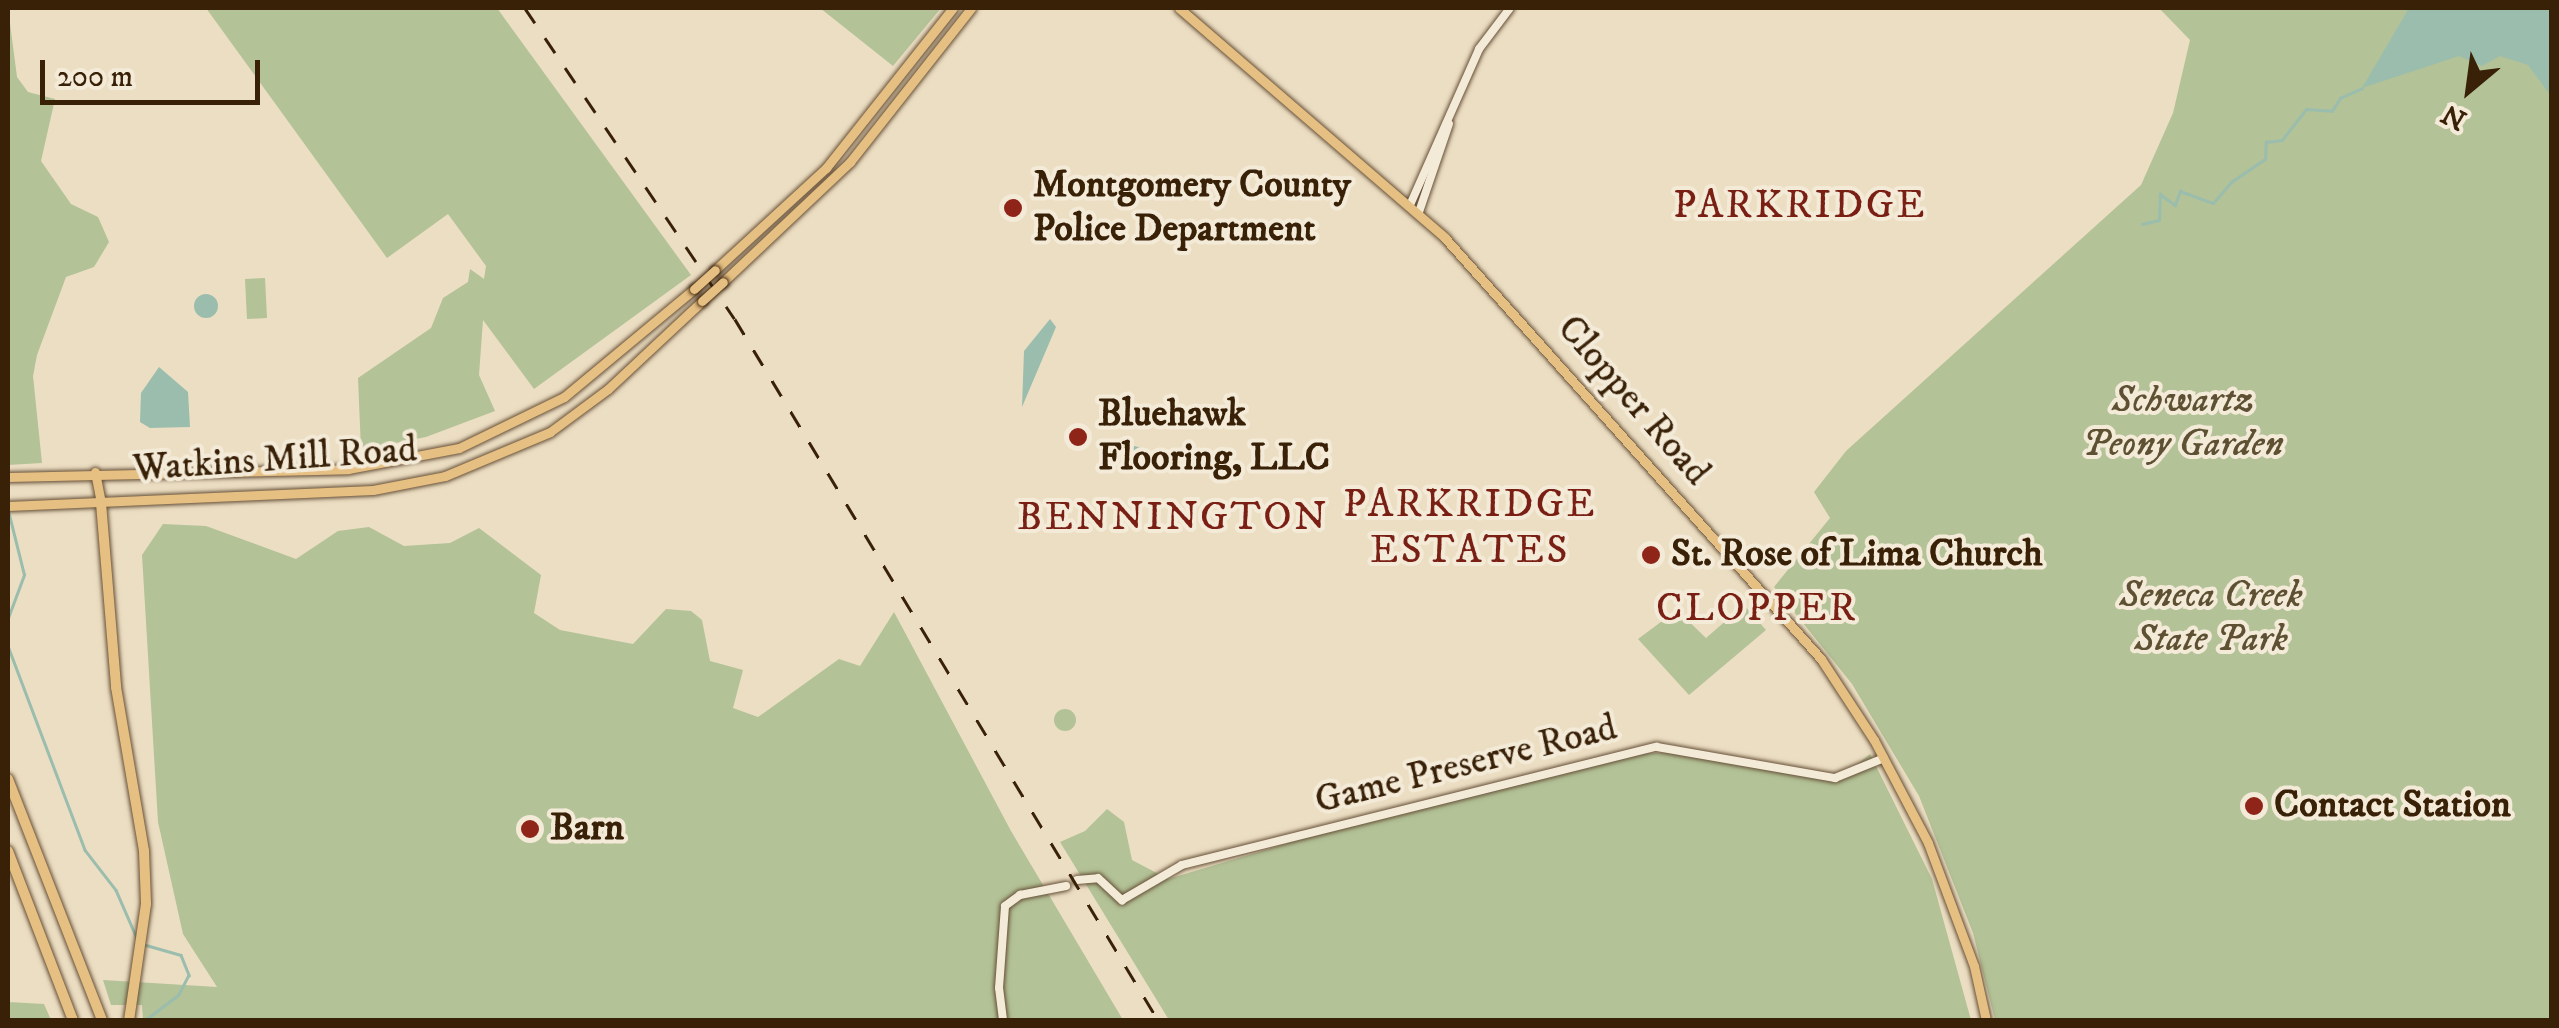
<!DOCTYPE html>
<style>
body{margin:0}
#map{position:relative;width:2559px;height:1028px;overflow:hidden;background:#ecdec3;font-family:"IM FELL DW Pica",serif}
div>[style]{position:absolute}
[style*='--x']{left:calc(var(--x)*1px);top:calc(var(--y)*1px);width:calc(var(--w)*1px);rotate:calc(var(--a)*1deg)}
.green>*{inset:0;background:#b3c297}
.round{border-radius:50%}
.water>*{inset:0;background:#9abdad}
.stream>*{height:2.5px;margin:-1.25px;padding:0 1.25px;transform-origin:1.25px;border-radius:1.25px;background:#9abdad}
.roads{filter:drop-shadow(0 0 2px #665037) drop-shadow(0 0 2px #665037)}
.minor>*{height:8px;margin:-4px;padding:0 4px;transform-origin:4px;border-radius:4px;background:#f3ead8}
.major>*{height:9px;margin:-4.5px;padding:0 4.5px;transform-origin:4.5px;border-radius:4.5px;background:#e6bf82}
.highway>*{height:10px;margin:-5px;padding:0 5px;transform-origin:5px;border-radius:5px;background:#e6bf82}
.rail>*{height:2.5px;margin-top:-1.25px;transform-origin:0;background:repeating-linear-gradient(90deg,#392108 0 18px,transparent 0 36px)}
.bridges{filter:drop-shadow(0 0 2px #392108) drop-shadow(0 0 2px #392108)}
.major-bridge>*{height:9px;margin:-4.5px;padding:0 4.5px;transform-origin:4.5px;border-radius:4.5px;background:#e6bf82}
.dots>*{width:28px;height:28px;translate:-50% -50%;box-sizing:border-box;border:5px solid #f3ead8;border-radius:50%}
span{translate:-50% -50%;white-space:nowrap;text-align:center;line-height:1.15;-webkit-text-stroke:8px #f3ead8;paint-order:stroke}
.poi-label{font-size:38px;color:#392108;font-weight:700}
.left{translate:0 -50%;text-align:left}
.street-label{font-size:38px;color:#392108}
.park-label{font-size:38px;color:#5e5133;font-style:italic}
.neighbourhood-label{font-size:40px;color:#7a1f14;letter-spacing:2.5px}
.frame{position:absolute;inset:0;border:10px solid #392108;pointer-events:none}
.north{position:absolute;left:2419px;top:40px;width:100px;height:100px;-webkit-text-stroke:8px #f3ead8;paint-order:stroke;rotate:209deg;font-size:28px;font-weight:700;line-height:40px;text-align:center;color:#392108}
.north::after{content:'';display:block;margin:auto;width:35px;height:45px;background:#392108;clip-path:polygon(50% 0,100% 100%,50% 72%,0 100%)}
.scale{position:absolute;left:40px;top:60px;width:220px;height:45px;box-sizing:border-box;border:5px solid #392108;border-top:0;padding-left:12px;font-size:30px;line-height:35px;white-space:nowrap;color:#392108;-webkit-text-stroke:8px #f3ead8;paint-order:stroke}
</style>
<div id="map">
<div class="green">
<i style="clip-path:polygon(8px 8px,17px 77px,28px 92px,55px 99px,41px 161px,71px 204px,98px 217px,109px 242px,94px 267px,66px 277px,37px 355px,33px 376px,42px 463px,8px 465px)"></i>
<i style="clip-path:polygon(206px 8px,497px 8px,691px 275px,534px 389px,483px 320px,479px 375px,495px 411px,426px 437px,361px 450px,358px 378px,431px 328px,443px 298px,468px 282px,470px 269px,484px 279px,486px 266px,448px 214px,387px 258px)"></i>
<i style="clip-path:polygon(820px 8px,941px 8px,893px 66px)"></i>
<i style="clip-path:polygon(2159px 8px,2551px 8px,2551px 1020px,1995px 1020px,1973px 933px,1919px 796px,1852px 684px,1774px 587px,1830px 518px,1814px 492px,1846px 451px,2141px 185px,2173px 113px,2190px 40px)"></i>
<i style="clip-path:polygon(265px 278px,267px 318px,247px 319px,245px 279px)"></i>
<i style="clip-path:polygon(163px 524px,206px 526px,296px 559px,338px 531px,369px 527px,404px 546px,450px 543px,479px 528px,541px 575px,534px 613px,560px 630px,633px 644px,666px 609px,691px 611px,702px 620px,710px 661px,743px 670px,733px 708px,758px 717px,839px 659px,860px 666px,894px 612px,1011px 831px,1123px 1020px,143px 1020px,142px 1005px,111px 1005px,103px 980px,217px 987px,183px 934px,158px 822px,142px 555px)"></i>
<i style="clip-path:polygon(1744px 605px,1766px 630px,1689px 695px,1638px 639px,1677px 610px,1706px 638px)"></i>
<i class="round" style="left:1054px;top:709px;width:22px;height:22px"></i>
<i style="clip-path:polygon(1709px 752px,1835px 782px,1870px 754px,1932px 879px,1971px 1020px,1169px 1020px,1060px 842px,1085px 831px,1107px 809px,1124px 822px,1132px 860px,1168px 879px,1322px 833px,1644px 753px)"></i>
<i style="clip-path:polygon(8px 1002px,44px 1004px,51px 1020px,8px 1020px)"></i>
</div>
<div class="water">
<i style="clip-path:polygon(2409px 8px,2551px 8px,2551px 96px,2528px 65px,2500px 56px,2482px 66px,2459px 56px,2362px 88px)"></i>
<i class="round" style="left:194px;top:294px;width:24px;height:24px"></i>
<i style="clip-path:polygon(1050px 319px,1056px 327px,1022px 407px,1024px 351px)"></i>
<i style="clip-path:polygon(159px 367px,188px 392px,190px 427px,150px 428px,140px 422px,141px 393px)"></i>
<i class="round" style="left:1122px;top:446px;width:22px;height:22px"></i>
</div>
<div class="stream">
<i style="--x:2142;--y:224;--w:17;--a:-13"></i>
<i style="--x:2159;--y:220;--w:26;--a:-88"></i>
<i style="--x:2160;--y:194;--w:19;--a:36"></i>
<i style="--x:2175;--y:205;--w:15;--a:-70"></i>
<i style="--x:2180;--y:191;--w:35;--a:20"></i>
<i style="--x:2213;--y:203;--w:28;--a:-49"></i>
<i style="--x:2231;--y:182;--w:41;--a:-34.1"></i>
<i style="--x:2265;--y:159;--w:17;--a:-87"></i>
<i style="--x:2266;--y:142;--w:16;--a:-7"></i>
<i style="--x:2282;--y:140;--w:39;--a:-52"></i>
<i style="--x:2306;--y:109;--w:26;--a:4"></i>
<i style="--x:2332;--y:111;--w:15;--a:-58"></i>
<i style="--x:2340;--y:98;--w:24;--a:-24"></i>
<i style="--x:8;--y:618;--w:46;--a:-69.6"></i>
<i style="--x:24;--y:575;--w:66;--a:-104"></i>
<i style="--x:8;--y:646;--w:218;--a:69.3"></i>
<i style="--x:85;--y:850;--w:51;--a:52.2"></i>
<i style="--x:116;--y:890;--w:58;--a:66.5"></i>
<i style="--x:146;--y:945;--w:36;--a:16"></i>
<i style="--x:181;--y:955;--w:22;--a:68"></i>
<i style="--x:189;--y:975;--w:22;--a:117"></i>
<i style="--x:179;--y:995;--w:41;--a:142.9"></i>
</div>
<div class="roads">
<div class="minor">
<i style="--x:1410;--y:205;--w:171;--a:-66.1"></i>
<i style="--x:1479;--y:49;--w:51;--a:-52.9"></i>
<i style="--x:1419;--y:212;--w:93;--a:-71.2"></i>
<i style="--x:1077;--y:880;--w:21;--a:-5"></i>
<i style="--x:1098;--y:878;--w:33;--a:43"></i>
<i style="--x:1122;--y:900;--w:69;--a:-30.3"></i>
<i style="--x:1182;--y:865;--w:489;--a:-14"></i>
<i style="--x:1657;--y:747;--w:181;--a:9.9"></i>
<i style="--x:1835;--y:778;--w:53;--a:-22.2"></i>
<i style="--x:1003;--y:1020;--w:32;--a:-97"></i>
<i style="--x:999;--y:988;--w:82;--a:-85.8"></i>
<i style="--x:1005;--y:906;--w:19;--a:-36"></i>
<i style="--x:1020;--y:895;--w:47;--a:-11.1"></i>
</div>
<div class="major">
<i style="--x:1179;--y:8;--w:352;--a:40.8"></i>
<i style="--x:1445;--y:238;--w:564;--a:48.23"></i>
<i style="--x:1821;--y:659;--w:97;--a:56.8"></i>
<i style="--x:1874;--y:740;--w:116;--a:62.3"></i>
<i style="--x:1928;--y:843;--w:131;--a:69.5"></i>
<i style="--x:1974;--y:966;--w:55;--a:77.5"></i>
<i style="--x:715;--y:270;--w:151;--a:-42.6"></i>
<i style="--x:826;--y:168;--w:204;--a:-51.6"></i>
<i style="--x:723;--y:282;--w:175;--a:-43.4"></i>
<i style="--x:850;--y:162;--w:196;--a:-51.8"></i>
<i style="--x:95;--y:472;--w:32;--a:79"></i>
<i style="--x:8;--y:477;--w:340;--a:-1.3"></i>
<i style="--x:348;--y:469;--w:113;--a:-10.7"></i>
<i style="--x:459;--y:448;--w:117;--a:-25.9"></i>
<i style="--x:564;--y:397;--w:169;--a:-39.7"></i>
<i style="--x:8;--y:506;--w:365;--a:-2.5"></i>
<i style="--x:373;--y:490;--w:73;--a:-11"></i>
<i style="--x:445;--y:476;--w:114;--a:-22.7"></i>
<i style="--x:550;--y:432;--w:72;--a:-36.6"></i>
<i style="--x:608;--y:389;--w:129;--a:-43.1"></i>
</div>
<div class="highway">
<i style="--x:101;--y:503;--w:185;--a:85.3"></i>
<i style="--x:116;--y:687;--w:166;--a:80.3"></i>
<i style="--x:144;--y:851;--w:53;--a:87.8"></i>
<i style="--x:146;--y:904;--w:117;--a:98.3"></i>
<i style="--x:8;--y:779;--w:259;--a:68.7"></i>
<i style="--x:8;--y:851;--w:181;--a:69"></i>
</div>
</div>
<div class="rail">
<i style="--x:525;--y:8;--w:375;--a:56"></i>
<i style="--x:735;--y:319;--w:819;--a:58.89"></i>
</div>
<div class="bridges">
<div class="major-bridge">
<i style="--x:694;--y:289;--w:28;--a:-42"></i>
<i style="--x:702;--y:301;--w:28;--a:-42"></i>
</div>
</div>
<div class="dots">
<i style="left:1013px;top:208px;background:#8f2418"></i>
<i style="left:1078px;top:437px;background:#8f2418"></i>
<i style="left:1651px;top:555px;background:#8f2418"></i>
<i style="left:2254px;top:806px;background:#8f2418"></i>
<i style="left:530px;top:829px;background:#8f2418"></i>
</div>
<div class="poi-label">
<span class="left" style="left:1033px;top:208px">Montgomery County<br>Police Department</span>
<span class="left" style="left:1098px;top:437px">Bluehawk<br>Flooring, LLC</span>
<span class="left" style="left:1671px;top:555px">St. Rose of Lima Church</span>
<span class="left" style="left:2274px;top:806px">Contact Station</span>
<span class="left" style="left:550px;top:829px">Barn</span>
</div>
<div class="street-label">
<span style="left:1633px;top:401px;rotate:49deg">Clopper Road</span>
<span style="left:275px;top:460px;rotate:-4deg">Watkins Mill Road</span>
<span style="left:1466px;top:765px;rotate:-14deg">Game Preserve Road</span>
</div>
<div class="park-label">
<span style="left:2183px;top:423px">Schwartz<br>Peony Garden</span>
<span style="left:2211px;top:618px">Seneca Creek<br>State Park</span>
</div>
<div class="neighbourhood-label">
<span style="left:1800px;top:206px">PARKRIDGE</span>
<span style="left:1470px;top:528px">PARKRIDGE<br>ESTATES</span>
<span style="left:1173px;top:518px">BENNINGTON</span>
<span style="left:1757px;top:609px">CLOPPER</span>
</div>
<div class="frame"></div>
<div class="north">N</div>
<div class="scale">200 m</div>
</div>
